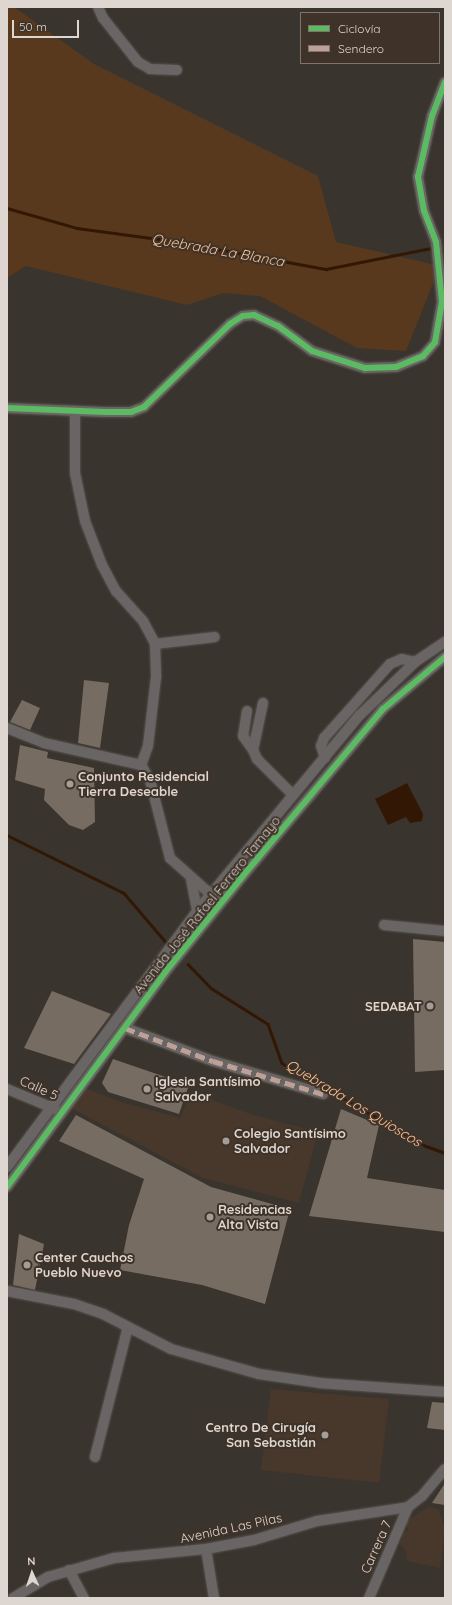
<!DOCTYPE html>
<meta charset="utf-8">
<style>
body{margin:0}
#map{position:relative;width:452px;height:1605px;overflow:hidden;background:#3a342e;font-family:Quicksand,sans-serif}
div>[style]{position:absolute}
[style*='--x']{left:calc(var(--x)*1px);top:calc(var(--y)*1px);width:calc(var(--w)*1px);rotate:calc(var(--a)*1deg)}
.built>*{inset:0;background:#48382b}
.green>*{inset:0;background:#58391d}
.water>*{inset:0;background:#321804}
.stream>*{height:2.5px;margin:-1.25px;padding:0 1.25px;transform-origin:1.25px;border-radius:1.25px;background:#321804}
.building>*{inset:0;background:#776c62}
.roads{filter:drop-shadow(0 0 1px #57514c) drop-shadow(0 0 1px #57514c)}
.minor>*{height:10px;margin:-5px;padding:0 5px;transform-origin:5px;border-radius:5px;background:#686564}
.quiet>*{height:5px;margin-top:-2.5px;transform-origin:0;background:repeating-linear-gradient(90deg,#bda197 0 10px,transparent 0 15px)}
.cycleway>*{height:6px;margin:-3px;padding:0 3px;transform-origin:3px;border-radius:3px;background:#5cba63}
.dots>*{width:11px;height:11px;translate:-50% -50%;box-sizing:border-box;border:2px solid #3f3329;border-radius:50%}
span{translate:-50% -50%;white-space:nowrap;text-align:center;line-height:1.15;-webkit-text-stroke:4px #3f3329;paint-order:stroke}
.poi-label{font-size:13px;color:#ded7d1;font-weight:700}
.left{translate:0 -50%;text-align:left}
.right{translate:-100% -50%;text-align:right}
.street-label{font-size:13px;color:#ded7d1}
.water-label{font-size:14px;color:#f7c196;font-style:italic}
.frame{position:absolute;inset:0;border:8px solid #ded7d1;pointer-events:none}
.legend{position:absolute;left:300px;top:12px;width:140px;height:52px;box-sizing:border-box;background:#3f3329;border:1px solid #7f756c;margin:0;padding:5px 7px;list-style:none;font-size:12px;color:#ded7d1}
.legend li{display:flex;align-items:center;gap:8px;height:20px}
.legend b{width:20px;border:1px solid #7f756c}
.north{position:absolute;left:12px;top:1553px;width:40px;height:40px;-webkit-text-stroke:3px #3f3329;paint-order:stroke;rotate:357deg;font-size:11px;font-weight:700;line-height:16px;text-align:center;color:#ded7d1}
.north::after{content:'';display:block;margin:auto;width:14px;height:18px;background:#ded7d1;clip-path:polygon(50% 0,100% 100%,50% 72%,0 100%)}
.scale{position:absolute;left:12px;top:20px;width:67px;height:18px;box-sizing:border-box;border:2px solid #ded7d1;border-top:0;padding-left:5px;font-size:12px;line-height:14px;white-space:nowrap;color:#ded7d1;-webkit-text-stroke:3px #3f3329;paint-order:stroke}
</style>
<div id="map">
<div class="built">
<i style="clip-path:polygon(87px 1089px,118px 1101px,180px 1118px,191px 1092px,250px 1114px,318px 1132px,299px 1203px,203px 1178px,71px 1108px)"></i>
<i style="clip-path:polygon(271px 1389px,389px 1399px,379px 1483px,261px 1470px)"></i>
<i style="clip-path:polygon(430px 1506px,439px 1510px,445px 1530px,440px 1568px,407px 1561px,406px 1551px,400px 1544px,403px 1532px,409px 1531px,405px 1522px)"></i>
</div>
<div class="green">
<i style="clip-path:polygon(7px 7px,14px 7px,94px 64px,318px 176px,336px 242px,440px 266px,406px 351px,357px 348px,260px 296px,223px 293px,187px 305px,26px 266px,7px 278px)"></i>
</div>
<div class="water">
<i style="clip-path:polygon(407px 783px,423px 814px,422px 821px,410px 823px,406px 817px,388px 825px,375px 799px)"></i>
</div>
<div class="stream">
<i style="--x:7;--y:208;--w:73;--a:15.9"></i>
<i style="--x:77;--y:228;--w:97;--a:7.7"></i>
<i style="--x:173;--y:241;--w:156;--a:10.4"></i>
<i style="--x:326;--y:269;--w:107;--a:-11.3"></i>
<i style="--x:7;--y:835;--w:131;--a:26.4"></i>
<i style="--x:124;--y:893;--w:63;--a:49.5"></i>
<i style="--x:188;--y:964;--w:33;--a:46"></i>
<i style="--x:211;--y:988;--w:67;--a:32.3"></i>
<i style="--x:268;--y:1024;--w:41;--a:70.3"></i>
<i style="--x:282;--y:1063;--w:166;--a:30"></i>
<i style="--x:426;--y:1146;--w:20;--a:20"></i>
</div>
<div class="building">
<i style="clip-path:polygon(84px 680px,109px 683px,100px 748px,78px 743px)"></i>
<i style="clip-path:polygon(22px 700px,40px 708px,30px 730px,10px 722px)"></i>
<i style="clip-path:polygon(20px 745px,48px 752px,47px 758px,94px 768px,95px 822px,83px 830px,69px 825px,44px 800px,45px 789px,15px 780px)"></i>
<i style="clip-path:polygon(413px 939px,445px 942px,445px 1070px,415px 1072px)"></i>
<i style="clip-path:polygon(52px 991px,111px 1014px,74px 1064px,24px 1048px)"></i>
<i style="clip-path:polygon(113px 1059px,189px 1085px,179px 1114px,108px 1092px,102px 1083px)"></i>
<i style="clip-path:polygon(341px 1109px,379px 1125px,367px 1178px,445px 1190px,445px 1232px,309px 1216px)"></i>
<i style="clip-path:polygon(76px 1115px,211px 1187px,290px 1209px,265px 1304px,202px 1285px,120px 1270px,129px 1225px,144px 1179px,59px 1141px)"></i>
<i style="clip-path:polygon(19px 1234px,44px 1244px,35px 1290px,13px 1285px)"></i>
<i style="clip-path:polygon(432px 1402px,445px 1403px,445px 1430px,427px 1428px)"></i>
<i style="clip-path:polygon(445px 1483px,445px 1505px,432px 1503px)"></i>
</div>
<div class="roads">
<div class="minor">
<i style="--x:98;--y:7;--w:12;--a:66"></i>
<i style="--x:103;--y:18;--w:56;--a:51.5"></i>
<i style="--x:138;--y:62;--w:14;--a:30"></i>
<i style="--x:150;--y:69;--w:27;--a:2"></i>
<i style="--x:7;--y:408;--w:98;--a:2.3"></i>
<i style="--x:105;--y:412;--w:26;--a:0"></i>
<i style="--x:131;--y:412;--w:14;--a:-21"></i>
<i style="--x:144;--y:407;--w:120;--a:-44"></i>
<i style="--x:230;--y:324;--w:15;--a:-32"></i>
<i style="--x:243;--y:316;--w:11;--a:-5"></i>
<i style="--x:254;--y:315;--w:26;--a:25"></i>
<i style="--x:278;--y:326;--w:42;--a:36.3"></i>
<i style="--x:312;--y:351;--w:56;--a:17.8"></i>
<i style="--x:365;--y:368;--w:31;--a:-2"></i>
<i style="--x:396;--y:367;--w:29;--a:-22"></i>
<i style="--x:423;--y:356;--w:18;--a:-49"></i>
<i style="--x:435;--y:342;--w:41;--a:-80.1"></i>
<i style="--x:442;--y:302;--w:60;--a:-95.7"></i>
<i style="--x:436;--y:242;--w:33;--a:-111"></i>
<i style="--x:424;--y:211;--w:35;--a:-100"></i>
<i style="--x:418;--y:177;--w:63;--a:-77.1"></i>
<i style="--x:432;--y:116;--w:36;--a:-69"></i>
<i style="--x:75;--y:412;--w:61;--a:90"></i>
<i style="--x:75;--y:473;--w:49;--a:78.2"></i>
<i style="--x:85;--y:521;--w:47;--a:68.9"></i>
<i style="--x:102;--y:565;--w:30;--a:62"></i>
<i style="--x:116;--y:591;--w:40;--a:48"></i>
<i style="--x:143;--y:621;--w:26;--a:62"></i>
<i style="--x:155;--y:644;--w:33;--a:88"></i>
<i style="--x:156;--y:677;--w:69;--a:96.6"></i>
<i style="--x:148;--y:746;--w:20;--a:110"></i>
<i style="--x:155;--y:644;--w:60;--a:-6.7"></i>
<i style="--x:263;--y:703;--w:48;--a:102"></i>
<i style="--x:253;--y:750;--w:10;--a:66"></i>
<i style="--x:257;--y:759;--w:51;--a:45"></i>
<i style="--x:247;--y:711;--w:25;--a:99"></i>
<i style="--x:243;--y:736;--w:17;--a:54"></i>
<i style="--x:7;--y:728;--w:40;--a:22"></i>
<i style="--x:44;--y:743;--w:99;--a:12.8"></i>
<i style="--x:325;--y:758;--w:13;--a:-108"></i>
<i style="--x:321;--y:746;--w:9;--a:-69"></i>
<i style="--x:324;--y:738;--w:99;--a:-48.3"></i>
<i style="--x:390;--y:664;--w:13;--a:-23"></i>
<i style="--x:402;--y:659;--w:13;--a:13"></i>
<i style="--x:141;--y:765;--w:17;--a:59"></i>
<i style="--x:150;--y:780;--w:81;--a:75.6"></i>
<i style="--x:170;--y:858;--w:62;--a:41.7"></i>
<i style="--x:191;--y:879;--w:33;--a:79"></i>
<i style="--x:384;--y:925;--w:61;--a:5.6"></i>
<i style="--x:125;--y:1028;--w:94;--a:20.6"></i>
<i style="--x:213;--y:1061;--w:115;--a:16.7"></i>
<i style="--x:7;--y:1089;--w:52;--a:22.6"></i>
<i style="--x:7;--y:1167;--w:319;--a:-53.4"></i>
<i style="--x:197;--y:911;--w:255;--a:-50.3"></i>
<i style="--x:360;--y:715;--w:76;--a:-43.9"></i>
<i style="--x:415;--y:662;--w:36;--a:-34"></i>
<i style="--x:7;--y:1187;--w:268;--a:-53.6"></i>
<i style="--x:166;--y:971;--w:121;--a:-51"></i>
<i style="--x:242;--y:877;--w:219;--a:-50"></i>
<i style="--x:383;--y:709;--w:81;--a:-40"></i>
<i style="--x:7;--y:1291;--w:68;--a:11"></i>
<i style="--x:74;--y:1304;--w:31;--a:19"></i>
<i style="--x:103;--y:1314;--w:76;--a:27.2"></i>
<i style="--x:171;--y:1349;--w:91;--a:15.9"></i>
<i style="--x:259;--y:1374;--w:62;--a:8.4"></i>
<i style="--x:320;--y:1383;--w:125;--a:4.1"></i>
<i style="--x:95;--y:1457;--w:134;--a:-75.8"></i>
<i style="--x:206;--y:1549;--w:50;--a:80.7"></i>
<i style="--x:69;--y:1570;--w:32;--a:62"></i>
<i style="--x:13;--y:1598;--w:41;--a:-31"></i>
<i style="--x:48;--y:1577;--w:69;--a:-16.1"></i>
<i style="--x:114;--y:1558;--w:92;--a:-5.6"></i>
<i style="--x:206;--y:1549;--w:49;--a:-10.6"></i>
<i style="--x:254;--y:1540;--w:66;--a:-16.8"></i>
<i style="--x:317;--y:1521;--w:92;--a:-8.7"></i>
<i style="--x:408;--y:1507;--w:18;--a:-38"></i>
<i style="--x:422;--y:1496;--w:35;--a:-50"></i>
<i style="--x:369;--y:1598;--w:99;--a:-66.8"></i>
</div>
</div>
<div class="quiet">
<i style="--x:125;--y:1028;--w:94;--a:20.6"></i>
<i style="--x:213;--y:1061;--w:115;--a:16.7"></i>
</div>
<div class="cycleway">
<i style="--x:7;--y:408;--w:98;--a:2.3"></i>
<i style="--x:105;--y:412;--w:26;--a:0"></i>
<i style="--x:131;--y:412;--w:14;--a:-21"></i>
<i style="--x:144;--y:407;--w:120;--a:-44"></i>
<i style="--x:230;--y:324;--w:15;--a:-32"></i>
<i style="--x:243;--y:316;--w:11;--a:-5"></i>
<i style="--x:254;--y:315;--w:26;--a:25"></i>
<i style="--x:278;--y:326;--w:42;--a:36.3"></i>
<i style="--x:312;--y:351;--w:56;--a:17.8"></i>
<i style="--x:365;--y:368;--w:31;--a:-2"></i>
<i style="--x:396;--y:367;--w:29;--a:-22"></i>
<i style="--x:423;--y:356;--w:18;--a:-49"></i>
<i style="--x:435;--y:342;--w:41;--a:-80.1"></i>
<i style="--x:442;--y:302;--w:60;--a:-95.7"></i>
<i style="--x:436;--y:242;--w:33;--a:-111"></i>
<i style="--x:424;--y:211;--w:35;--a:-100"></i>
<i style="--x:418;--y:177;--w:63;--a:-77.1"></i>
<i style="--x:432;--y:116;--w:36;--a:-69"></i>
<i style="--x:7;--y:1187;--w:268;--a:-53.6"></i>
<i style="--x:166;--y:971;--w:121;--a:-51"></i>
<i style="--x:242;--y:877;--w:219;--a:-50"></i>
<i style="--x:383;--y:709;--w:81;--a:-40"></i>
</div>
<div class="dots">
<i style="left:70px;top:784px;background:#a59e98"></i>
<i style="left:430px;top:1006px;background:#a59e98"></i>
<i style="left:147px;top:1089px;background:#a59e98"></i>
<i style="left:226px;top:1141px;background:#a59e98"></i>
<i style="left:210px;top:1217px;background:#a59e98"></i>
<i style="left:27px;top:1265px;background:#a59e98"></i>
<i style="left:325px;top:1435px;background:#a59e98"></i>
</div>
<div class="poi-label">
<span class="left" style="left:78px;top:784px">Conjunto Residencial<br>Tierra Deseable</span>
<span class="right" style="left:422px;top:1006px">SEDABAT</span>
<span class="left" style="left:155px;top:1089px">Iglesia Santísimo<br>Salvador</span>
<span class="left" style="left:234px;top:1141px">Colegio Santísimo<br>Salvador</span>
<span class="left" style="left:218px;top:1217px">Residencias<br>Alta Vista</span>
<span class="left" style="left:35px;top:1265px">Center Cauchos<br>Pueblo Nuevo</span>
<span class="right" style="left:316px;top:1435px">Centro De Cirugía<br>San Sebastián</span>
</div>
<div class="street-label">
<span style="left:207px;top:905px;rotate:-51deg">Avenida José Rafael Ferrero Tamayo</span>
<span style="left:39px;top:1088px;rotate:24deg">Calle 5</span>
<span style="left:231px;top:1528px;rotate:-12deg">Avenida Las Pilas</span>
<span style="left:376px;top:1547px;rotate:-66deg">Carrera 7</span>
</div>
<div class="water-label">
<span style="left:218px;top:250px;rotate:10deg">Quebrada La Blanca</span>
<span style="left:354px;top:1103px;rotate:31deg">Quebrada Los Quioscos</span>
</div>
<div class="frame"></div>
<ul class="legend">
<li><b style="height:5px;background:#5cba63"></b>Ciclovía</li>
<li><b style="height:5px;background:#bda197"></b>Sendero</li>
</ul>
<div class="north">N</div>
<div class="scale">50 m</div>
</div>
